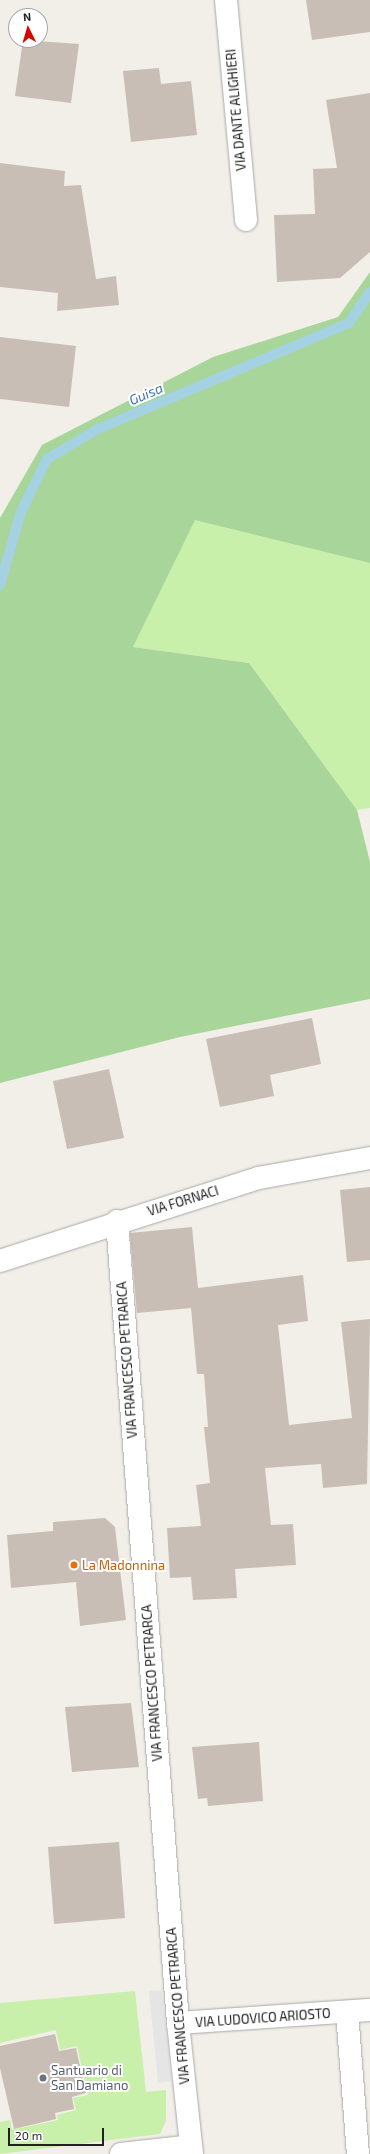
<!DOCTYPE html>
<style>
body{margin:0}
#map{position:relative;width:370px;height:2154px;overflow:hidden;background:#f2efe8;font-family:"Exo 2",sans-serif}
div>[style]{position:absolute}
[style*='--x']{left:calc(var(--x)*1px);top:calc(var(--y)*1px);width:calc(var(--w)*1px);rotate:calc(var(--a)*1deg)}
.grass>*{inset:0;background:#c9f0aa}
.forest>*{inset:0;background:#a8d599}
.parking>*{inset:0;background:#e5e5e5}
.stream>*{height:10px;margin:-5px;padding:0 5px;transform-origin:5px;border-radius:5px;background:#a5d2e3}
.building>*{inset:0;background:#c8beb6}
.roads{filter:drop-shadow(0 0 1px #a8a8a8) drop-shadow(0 0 1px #a8a8a8)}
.minor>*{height:22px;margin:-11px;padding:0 11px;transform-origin:11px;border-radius:11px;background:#fff}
.dots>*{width:11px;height:11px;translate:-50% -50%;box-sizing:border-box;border:2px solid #fff;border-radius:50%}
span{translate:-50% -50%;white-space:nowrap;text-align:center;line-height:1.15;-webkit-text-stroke:4px #fff;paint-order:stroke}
.street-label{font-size:13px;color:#212121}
.food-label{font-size:13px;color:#c56008}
.left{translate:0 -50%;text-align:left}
.worship-label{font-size:13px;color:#5b616d}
.water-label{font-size:14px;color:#4175b2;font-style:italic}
.north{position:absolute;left:8px;top:8px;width:40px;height:40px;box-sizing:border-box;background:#fff;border:1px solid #a6a6a6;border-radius:50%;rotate:355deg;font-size:11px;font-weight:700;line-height:16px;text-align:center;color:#212121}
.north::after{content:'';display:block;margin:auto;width:14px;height:18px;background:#d30900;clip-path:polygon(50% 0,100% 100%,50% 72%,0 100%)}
.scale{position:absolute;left:8px;top:2128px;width:96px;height:18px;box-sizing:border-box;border:2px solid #212121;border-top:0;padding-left:5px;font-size:12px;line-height:14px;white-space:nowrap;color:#212121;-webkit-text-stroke:3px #fff;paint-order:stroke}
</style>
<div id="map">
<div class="grass">
<i style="clip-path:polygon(195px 519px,370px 563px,370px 808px,357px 810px,249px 663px,133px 647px)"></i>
<i style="clip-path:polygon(135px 1991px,146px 2092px,166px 2090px,166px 2121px,160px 2134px,0 2154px,0 2122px,10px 2120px,12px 2130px,58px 2120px,57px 2115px,76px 2110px,73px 2098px,88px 2095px,77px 2046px,60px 2050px,56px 2030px,0 2043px,0 2003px)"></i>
</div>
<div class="forest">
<i style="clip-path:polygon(370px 272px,370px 563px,195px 520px,133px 647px,249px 663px,357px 810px,370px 862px,370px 999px,180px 1037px,0 1083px,0 518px,42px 445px,213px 357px,338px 317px)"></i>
</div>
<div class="parking">
<i style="clip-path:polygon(162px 1990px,171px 2081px,158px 2083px,149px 1991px)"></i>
</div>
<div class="stream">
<i style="--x:0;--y:585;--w:76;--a:-74"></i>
<i style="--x:21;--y:512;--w:59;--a:-63.9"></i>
<i style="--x:47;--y:459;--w:59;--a:-30.5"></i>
<i style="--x:98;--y:429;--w:272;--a:-22.9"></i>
<i style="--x:349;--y:323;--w:37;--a:-56"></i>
</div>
<div class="building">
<i style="clip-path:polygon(306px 0,370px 0,370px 32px,312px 40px)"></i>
<i style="clip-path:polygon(23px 40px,79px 44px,71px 103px,15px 96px)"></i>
<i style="clip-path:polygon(159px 68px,161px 84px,191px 81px,197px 135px,131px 142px,123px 71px)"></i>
<i style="clip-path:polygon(370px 93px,370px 252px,340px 278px,277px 282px,274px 215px,315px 214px,313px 169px,337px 168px,326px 100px)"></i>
<i style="clip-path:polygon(0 163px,65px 171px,64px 186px,81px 185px,96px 279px,116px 276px,119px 305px,57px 311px,58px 293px,0 287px)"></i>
<i style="clip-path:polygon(0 337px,76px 346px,69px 407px,0 399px)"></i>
<i style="clip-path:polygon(312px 1018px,321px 1064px,270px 1075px,274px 1096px,220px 1107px,206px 1039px)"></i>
<i style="clip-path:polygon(109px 1069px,124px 1138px,67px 1149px,53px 1081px)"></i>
<i style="clip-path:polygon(370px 1187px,370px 1260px,347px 1262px,340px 1190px)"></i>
<i style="clip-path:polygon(192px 1227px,198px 1288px,303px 1275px,308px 1321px,278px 1325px,289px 1425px,352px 1418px,341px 1322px,370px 1319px,367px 1484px,323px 1488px,321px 1464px,265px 1468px,271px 1525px,293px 1524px,296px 1565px,235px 1569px,237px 1598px,193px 1600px,191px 1577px,170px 1578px,167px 1528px,201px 1526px,196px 1485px,210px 1483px,204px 1427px,208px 1427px,204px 1374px,197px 1374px,191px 1308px,137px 1313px,130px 1233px)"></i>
<i style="clip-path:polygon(105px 1518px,115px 1527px,126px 1620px,80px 1626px,76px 1582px,11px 1588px,7px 1535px,53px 1531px,53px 1522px)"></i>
<i style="clip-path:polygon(131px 1703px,139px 1767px,72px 1772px,65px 1707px)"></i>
<i style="clip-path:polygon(259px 1742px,263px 1801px,208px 1806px,207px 1798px,198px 1799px,192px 1747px)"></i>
<i style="clip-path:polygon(119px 1842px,125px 1918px,54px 1924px,48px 1847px)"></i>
<i style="clip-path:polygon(55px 2034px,59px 2051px,76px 2048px,86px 2093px,72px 2097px,74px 2109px,55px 2113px,56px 2119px,14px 2129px,0 2068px,0 2046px)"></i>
</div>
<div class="roads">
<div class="minor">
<i style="--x:226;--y:0;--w:221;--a:84.8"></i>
<i style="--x:117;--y:1221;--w:804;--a:85.65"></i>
<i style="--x:178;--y:2023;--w:132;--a:83.9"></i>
<i style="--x:0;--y:1261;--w:272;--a:-17.8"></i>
<i style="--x:259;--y:1178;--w:113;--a:-10.2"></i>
<i style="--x:347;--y:2012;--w:142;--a:85.6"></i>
<i style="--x:178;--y:2023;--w:192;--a:-3.9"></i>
<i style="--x:121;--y:2154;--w:70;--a:-6.5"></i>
</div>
</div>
<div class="dots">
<i style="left:74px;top:1565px;background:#e8710a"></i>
<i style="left:43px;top:2078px;background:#6b7280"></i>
</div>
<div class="street-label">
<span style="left:236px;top:110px;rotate:-95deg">VIA DANTE ALIGHIERI</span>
<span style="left:183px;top:1201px;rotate:-17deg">VIA FORNACI</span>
<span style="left:127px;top:1360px;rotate:-94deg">VIA FRANCESCO PETRARCA</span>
<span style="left:152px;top:1683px;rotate:-94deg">VIA FRANCESCO PETRARCA</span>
<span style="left:178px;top:2006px;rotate:-95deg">VIA FRANCESCO PETRARCA</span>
<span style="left:263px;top:2018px;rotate:-4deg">VIA LUDOVICO ARIOSTO</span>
</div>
<div class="food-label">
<span class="left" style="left:82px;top:1565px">La Madonnina</span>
</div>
<div class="worship-label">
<span class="left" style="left:51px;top:2078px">Santuario di<br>San Damiano</span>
</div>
<div class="water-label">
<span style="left:146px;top:394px;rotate:-23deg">Guisa</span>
</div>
<div class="north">N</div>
<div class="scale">20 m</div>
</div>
